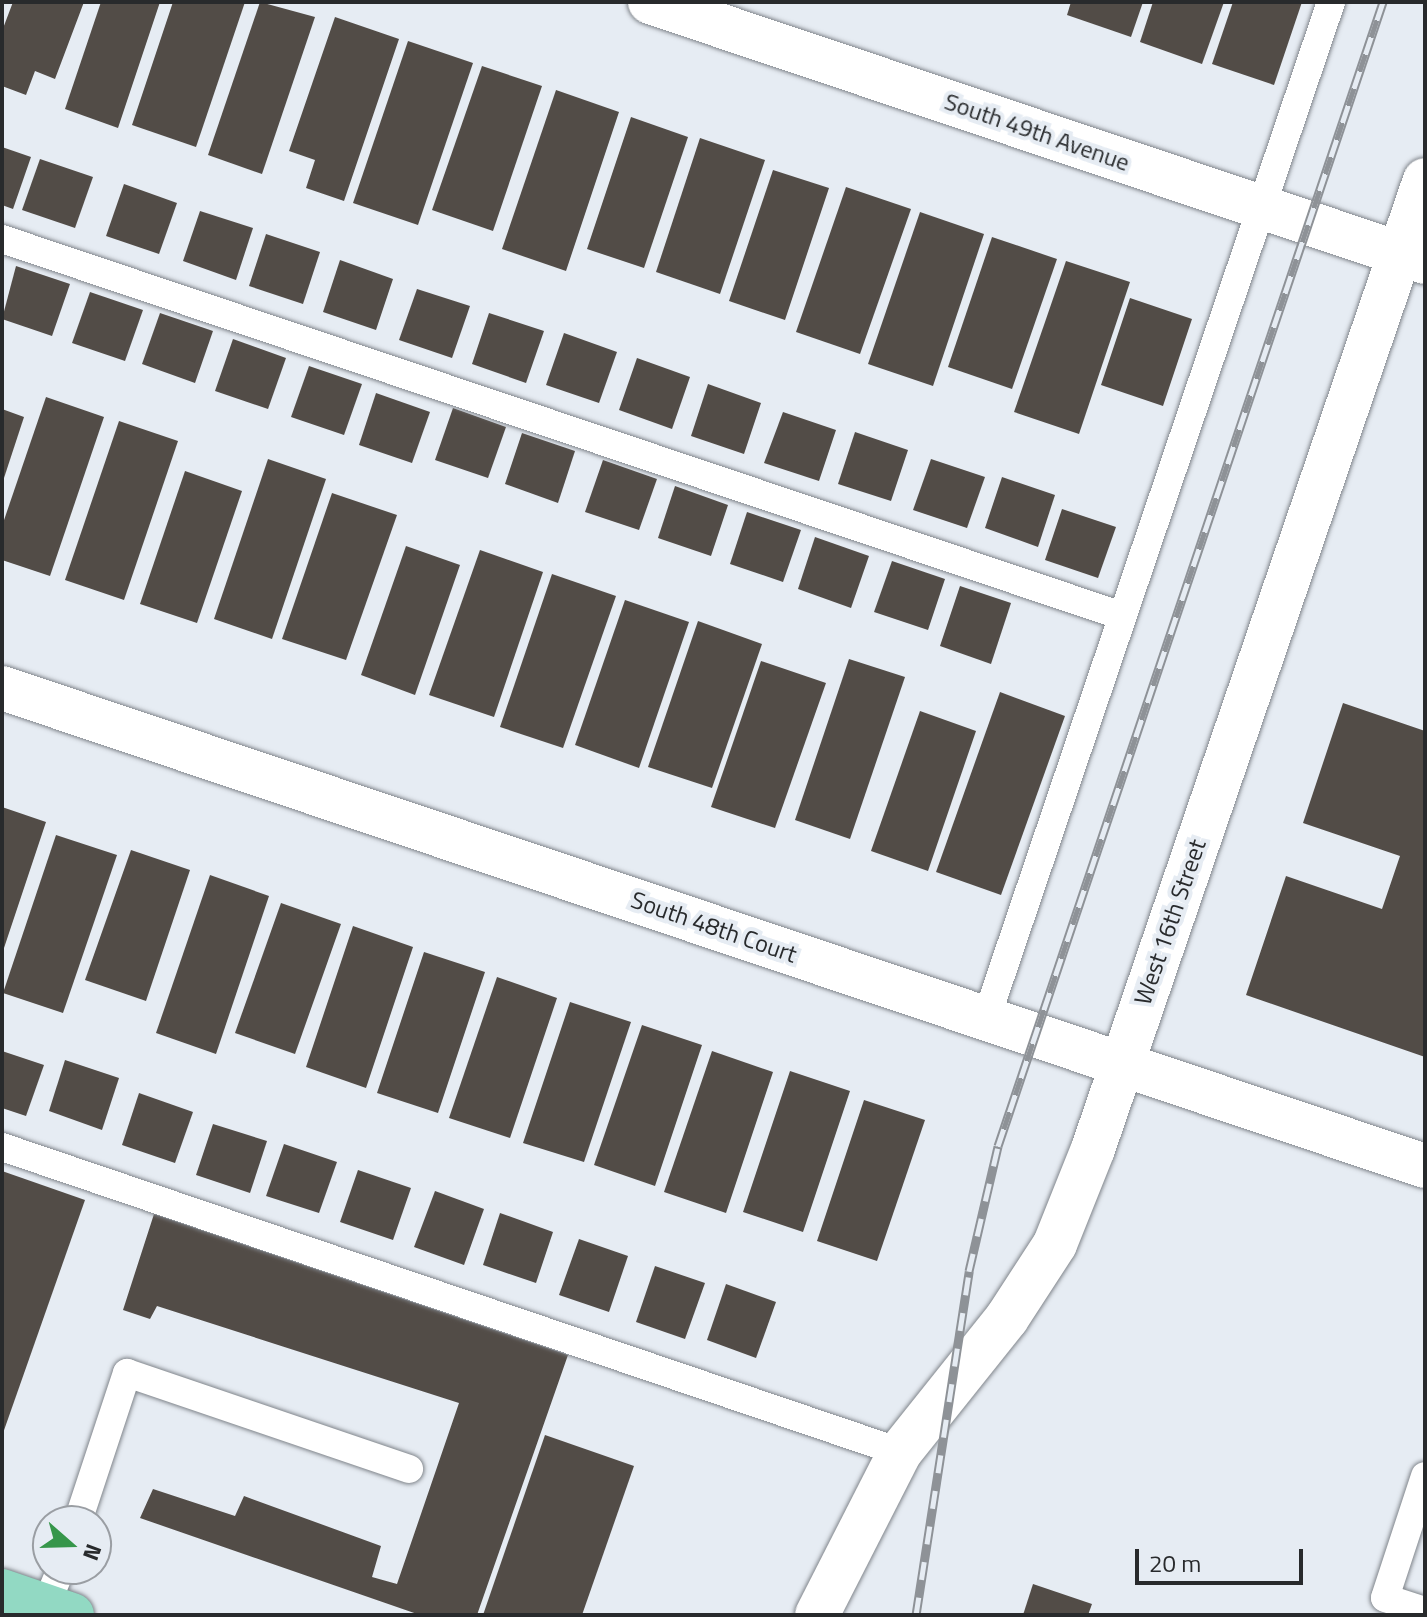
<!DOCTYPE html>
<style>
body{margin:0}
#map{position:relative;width:1427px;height:1617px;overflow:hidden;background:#e6ecf3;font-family:"Titillium Web",sans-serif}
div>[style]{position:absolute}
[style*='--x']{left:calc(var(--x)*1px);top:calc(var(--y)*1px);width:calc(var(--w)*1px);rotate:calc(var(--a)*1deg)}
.building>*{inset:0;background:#524c47}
.roads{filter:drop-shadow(0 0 2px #80858b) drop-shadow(0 0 2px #80858b)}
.service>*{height:28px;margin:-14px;padding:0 14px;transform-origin:14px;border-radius:14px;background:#fff}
.minor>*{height:44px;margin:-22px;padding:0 22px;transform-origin:22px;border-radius:22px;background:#fff}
.tertiary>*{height:44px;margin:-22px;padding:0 22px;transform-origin:22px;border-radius:22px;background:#fff}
.primary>*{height:44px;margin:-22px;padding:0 22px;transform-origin:22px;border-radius:22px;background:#92d9c3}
.rail>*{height:9px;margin-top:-4.5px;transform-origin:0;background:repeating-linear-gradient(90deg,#e6ecf3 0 18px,#8e9297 0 36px);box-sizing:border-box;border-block:2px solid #8e9297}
span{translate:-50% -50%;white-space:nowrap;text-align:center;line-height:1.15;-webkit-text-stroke:8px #e6ecf3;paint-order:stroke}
.street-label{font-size:24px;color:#282a2c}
.frame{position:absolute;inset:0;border:4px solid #282a2c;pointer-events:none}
.north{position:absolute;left:32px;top:1505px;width:80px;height:80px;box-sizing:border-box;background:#e6ecf3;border:2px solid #9a9ea3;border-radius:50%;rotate:110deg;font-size:22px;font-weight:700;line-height:32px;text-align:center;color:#282a2c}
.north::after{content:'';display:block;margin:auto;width:28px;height:36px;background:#36964a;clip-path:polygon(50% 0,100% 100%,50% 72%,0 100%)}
.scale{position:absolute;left:1135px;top:1549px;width:168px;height:36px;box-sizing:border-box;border:4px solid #282a2c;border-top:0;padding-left:10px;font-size:24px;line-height:28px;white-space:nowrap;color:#282a2c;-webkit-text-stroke:6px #e6ecf3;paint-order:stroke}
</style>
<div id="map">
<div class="building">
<i style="clip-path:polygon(13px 2px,84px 2px,55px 79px,35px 71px,26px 95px,2px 86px,2px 31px)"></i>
<i style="clip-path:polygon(101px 2px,160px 2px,118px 128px,65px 109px)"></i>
<i style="clip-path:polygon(173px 2px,245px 2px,196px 147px,132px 125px)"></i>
<i style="clip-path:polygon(260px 2px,315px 17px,262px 174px,208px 155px)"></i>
<i style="clip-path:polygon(1071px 2px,1143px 2px,1131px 37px,1067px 15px)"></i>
<i style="clip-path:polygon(1153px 2px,1224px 2px,1202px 64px,1140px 42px)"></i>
<i style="clip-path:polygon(1233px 2px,1302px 2px,1274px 85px,1212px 64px)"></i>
<i style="clip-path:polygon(335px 17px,399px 39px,344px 201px,306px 188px,315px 160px,289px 151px)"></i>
<i style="clip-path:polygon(408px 41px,473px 63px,418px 225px,353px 203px)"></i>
<i style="clip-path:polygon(482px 66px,542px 86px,493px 231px,432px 210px)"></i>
<i style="clip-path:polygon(556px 90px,619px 112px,566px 271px,502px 249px)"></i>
<i style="clip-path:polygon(631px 117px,688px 137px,644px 268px,587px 249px)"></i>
<i style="clip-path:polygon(700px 138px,765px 160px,720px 294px,656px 272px)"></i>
<i style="clip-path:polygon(2px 147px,31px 157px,13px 209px,2px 205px)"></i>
<i style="clip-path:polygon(40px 159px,93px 177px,75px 228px,22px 210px)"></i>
<i style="clip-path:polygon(773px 170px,829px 188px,785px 320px,729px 301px)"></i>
<i style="clip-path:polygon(124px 184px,177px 203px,159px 254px,106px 236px)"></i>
<i style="clip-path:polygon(846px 187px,911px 209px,860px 354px,796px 332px)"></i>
<i style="clip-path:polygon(200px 211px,253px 228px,236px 280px,183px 261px)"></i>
<i style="clip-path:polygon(920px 212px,984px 234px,933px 386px,868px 364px)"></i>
<i style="clip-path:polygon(266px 234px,320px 252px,303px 304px,249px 286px)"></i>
<i style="clip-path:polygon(992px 237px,1057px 259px,1012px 389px,948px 367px)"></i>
<i style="clip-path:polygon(340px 260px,393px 279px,376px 330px,323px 312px)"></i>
<i style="clip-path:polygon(1066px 261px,1130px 282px,1079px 434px,1014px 412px)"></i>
<i style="clip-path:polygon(16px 266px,70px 284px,52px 336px,2px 319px)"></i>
<i style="clip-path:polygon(417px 289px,470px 306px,452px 358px,399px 340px)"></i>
<i style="clip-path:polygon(90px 292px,143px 310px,125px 361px,72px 343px)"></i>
<i style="clip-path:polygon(1130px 298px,1192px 319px,1163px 406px,1101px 385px)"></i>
<i style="clip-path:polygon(160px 313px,213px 331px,195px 383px,142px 364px)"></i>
<i style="clip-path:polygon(489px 313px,544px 331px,526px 383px,472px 364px)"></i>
<i style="clip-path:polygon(564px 333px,617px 352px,599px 403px,546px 385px)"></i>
<i style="clip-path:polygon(233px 339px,286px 358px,268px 409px,215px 391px)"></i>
<i style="clip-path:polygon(637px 358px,690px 377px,672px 429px,619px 410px)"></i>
<i style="clip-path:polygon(309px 366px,362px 384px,344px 435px,291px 417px)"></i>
<i style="clip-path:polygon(708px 384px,761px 403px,744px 454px,691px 436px)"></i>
<i style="clip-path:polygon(376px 393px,430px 412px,412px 463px,359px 445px)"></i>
<i style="clip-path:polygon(46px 397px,104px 417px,50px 576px,2px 560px,2px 526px)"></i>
<i style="clip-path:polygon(453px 408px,506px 427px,488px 478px,435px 460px)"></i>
<i style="clip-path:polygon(2px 409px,24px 417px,3px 481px,2px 481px)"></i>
<i style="clip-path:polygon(783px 412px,836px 430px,819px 481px,764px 463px)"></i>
<i style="clip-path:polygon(119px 421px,178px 441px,124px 600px,65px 580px)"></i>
<i style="clip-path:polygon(855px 432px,908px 450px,891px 501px,838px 484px)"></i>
<i style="clip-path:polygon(522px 433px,575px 451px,558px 503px,505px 484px)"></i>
<i style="clip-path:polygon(268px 459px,326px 479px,272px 639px,214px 619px)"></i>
<i style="clip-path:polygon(931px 459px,985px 477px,967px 528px,913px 510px)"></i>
<i style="clip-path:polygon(603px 460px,657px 479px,639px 530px,585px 512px)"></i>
<i style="clip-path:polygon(185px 471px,242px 491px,197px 623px,140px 604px)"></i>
<i style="clip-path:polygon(1002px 477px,1055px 495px,1038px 547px,985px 528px)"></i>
<i style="clip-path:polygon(675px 486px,728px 505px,711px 556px,658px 538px)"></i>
<i style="clip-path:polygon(332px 493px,397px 515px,346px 660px,282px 639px)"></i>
<i style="clip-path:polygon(1062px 509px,1116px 527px,1098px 578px,1045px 560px)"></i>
<i style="clip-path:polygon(747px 512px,801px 530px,783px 582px,730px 564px)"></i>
<i style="clip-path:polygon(815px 537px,869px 556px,851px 608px,798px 589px)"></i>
<i style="clip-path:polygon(406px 546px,460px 565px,415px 695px,361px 675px)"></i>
<i style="clip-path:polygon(480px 550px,543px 572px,494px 717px,429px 695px)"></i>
<i style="clip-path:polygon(892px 561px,945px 579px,928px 630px,874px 612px)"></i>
<i style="clip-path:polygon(552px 574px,616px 596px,563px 748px,500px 727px)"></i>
<i style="clip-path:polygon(960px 586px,1011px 603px,991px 664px,940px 646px)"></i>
<i style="clip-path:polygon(625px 600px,689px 622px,639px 768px,575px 745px)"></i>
<i style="clip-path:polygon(698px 621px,762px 644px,712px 788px,648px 767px)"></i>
<i style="clip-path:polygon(849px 659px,905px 677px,850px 839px,795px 820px)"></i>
<i style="clip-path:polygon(761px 661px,826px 683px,775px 828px,711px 807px)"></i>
<i style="clip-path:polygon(1000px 692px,1065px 716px,1001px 895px,936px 872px)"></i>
<i style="clip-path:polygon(1343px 703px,1425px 731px,1425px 1057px,1246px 995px,1286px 876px,1382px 909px,1400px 856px,1303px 823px)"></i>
<i style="clip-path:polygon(920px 711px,976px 731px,928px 871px,871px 851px)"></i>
<i style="clip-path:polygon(2px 807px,46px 822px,3px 951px,2px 951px)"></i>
<i style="clip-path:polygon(56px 835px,117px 855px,63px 1013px,3px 993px)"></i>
<i style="clip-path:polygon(131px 850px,190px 870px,146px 1001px,85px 980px)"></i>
<i style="clip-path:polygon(210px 875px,269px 896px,216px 1054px,156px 1033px)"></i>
<i style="clip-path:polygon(281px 903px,341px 924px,295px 1054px,235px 1033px)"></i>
<i style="clip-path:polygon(353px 926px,413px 947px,366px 1088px,306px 1067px)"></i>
<i style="clip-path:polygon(424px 952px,485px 972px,438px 1113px,377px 1093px)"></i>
<i style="clip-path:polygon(497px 977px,557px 998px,510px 1138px,449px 1118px)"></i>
<i style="clip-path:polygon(570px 1002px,631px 1022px,584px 1162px,523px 1143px)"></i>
<i style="clip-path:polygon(642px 1025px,702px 1045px,655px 1186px,594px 1165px)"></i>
<i style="clip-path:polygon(2px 1051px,44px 1065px,26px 1116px,2px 1108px)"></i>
<i style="clip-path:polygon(712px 1051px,773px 1072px,726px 1213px,664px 1192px)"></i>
<i style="clip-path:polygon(65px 1060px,119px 1078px,102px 1130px,49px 1111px)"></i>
<i style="clip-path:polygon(790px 1071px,850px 1091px,803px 1232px,743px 1212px)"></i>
<i style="clip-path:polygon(139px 1093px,193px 1112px,175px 1163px,122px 1145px)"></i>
<i style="clip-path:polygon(864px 1100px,925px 1120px,877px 1261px,817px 1241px)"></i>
<i style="clip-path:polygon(213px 1124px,267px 1141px,250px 1193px,196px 1175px)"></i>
<i style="clip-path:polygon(284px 1144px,337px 1162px,319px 1213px,266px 1196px)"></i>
<i style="clip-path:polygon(358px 1170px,411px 1188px,393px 1240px,340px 1222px)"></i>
<i style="clip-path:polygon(2px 1171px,85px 1200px,2px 1436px)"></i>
<i style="clip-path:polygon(435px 1191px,484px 1209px,464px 1265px,414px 1247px)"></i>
<i style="clip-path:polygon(500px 1213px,553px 1232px,536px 1283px,483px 1265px)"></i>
<i style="clip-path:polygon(154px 1214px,568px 1355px,477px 1615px,420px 1615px,140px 1518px,153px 1489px,235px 1516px,244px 1496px,381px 1546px,372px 1577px,397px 1584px,459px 1403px,157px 1306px,150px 1319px,123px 1310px)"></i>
<i style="clip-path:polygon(579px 1239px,628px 1256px,609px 1312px,559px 1295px)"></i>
<i style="clip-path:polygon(655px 1266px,705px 1283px,685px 1339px,636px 1322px)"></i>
<i style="clip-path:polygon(726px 1284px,776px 1302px,756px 1358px,707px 1340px)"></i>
<i style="clip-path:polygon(545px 1435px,634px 1466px,582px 1615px,483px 1615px)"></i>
<i style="clip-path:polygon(1033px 1584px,1092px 1604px,1088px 1615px,1023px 1615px)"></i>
</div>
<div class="roads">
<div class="service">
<i style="--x:2;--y:239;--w:1182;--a:18.6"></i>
<i style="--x:986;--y:1019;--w:1074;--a:-71.26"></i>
<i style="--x:2;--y:1147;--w:948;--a:18.76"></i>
<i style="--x:1425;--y:1476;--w:128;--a:108.2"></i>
<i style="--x:1385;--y:1598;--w:42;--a:18"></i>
<i style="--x:78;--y:1521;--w:156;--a:-71.7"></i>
<i style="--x:127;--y:1373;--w:298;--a:18.8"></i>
<i style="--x:42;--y:1615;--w:50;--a:-67.6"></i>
</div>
<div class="minor">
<i style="--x:650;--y:2;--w:817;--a:18.55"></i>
<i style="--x:2;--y:688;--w:1501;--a:18.57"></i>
</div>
<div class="tertiary">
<i style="--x:817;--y:1615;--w:183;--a:-63"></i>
<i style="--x:900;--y:1452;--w:171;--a:-51.4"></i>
<i style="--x:1007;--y:1318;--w:88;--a:-57"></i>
<i style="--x:1055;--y:1244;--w:102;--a:-68.2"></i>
<i style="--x:1093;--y:1149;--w:1024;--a:-71.09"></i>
</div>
<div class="primary">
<i style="--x:2;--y:1591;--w:74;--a:18.9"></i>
</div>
</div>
<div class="rail">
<i style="--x:916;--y:1615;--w:348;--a:-81.2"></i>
<i style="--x:969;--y:1271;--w:128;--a:-76.9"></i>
<i style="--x:998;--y:1146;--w:1207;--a:-71.4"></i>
</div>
<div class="street-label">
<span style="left:1037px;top:132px;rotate:19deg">South 49th Avenue</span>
<span style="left:1170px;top:922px;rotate:-71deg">West 16th Street</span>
<span style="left:714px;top:927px;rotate:19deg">South 48th Court</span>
</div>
<div class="frame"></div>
<div class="north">N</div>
<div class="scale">20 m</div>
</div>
